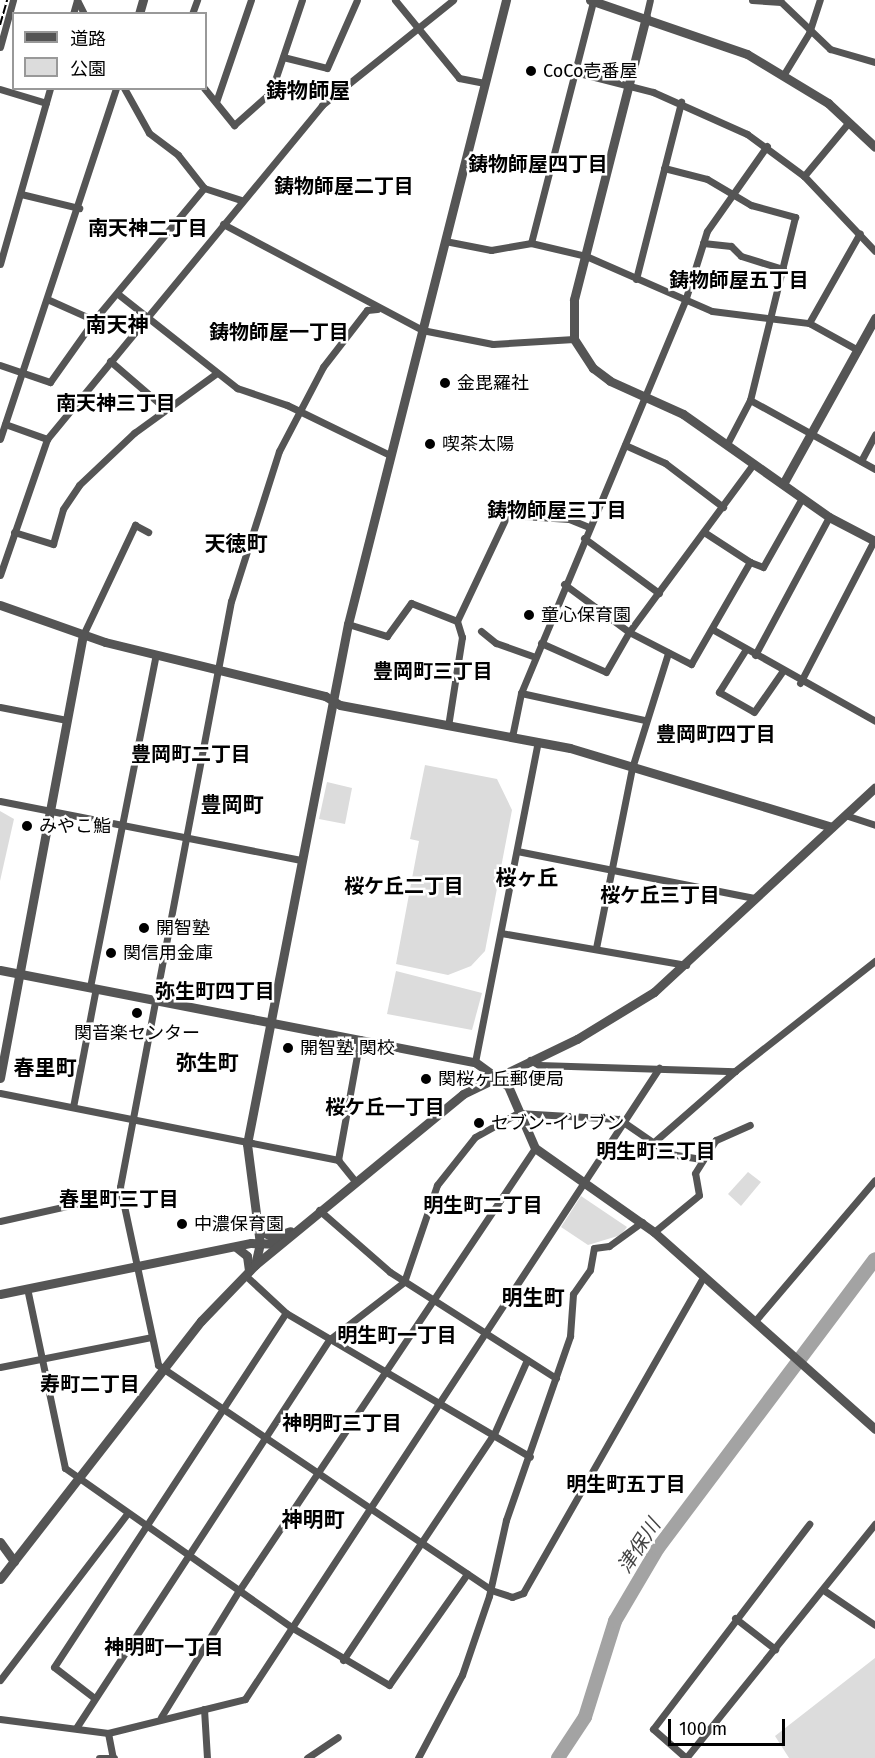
<!DOCTYPE html>
<meta charset="utf-8">
<style>
body{margin:0}
#map{position:relative;width:875px;height:1758px;overflow:hidden;background:#fff;font-family:"Fira Sans","Noto Sans JP",sans-serif}
div>[style]{position:absolute}
[style*='--x']{left:calc(var(--x)*1px);top:calc(var(--y)*1px);width:calc(var(--w)*1px);rotate:calc(var(--a)*1deg)}
.green>*{inset:0;background:#dcdcdc}
.river>*{height:14px;margin:-7px;padding:0 7px;transform-origin:7px;border-radius:7px;background:#a3a3a3}
.minor>*{height:7px;margin:-3.5px;padding:0 3.5px;transform-origin:3.5px;border-radius:3.5px;background:#555}
.tertiary>*{height:9px;margin:-4.5px;padding:0 4.5px;transform-origin:4.5px;border-radius:4.5px;background:#555}
.rail>*{height:2px;margin-top:-1px;transform-origin:0;background:repeating-linear-gradient(90deg,#000 0 9px,transparent 0 12px)}
.dots>*{width:16px;height:16px;translate:-50% -50%;box-sizing:border-box;border:3px solid #fff;border-radius:50%}
span{translate:-50% -50%;white-space:nowrap;text-align:center;line-height:1.15;-webkit-text-stroke:5px #fff;paint-order:stroke}
.poi-label{font-size:18px;color:#000}
.left{translate:0 -50%;text-align:left}
.neighbourhood-label{font-size:20px;color:#000;font-weight:700}
.water-label{font-size:20px;color:#444;font-style:italic}
.quarter-label{font-size:21px;color:#000;font-weight:700}
.legend{position:absolute;left:12px;top:12px;width:195px;height:78px;box-sizing:border-box;background:#fff;border:2px solid #999;margin:0;padding:8px 10px;list-style:none;font-size:18px;color:#000}
.legend li{display:flex;align-items:center;gap:12px;height:30px}
.legend b{width:30px;border:2px solid #999}
.scale{position:absolute;left:668px;top:1719px;width:117px;height:27px;box-sizing:border-box;border:3px solid #000;border-top:0;padding-left:8px;font-size:18px;line-height:21px;white-space:nowrap;color:#000;-webkit-text-stroke:4px #fff;paint-order:stroke}
</style>
<div id="map">
<div class="green">
<i style="clip-path:polygon(425px 765px,497px 779px,512px 810px,485px 951px,471px 966px,448px 975px,396px 964px,419px 841px,410px 839px)"></i>
<i style="clip-path:polygon(327px 782px,352px 788px,345px 824px,319px 819px)"></i>
<i style="clip-path:polygon(0 811px,14px 819px,0 881px)"></i>
<i style="clip-path:polygon(396px 971px,482px 993px,472px 1030px,387px 1014px)"></i>
<i style="clip-path:polygon(748px 1172px,761px 1182px,741px 1206px,728px 1194px)"></i>
<i style="clip-path:polygon(581px 1196px,627px 1227px,621px 1235px,588px 1245px,561px 1227px)"></i>
<i style="clip-path:polygon(875px 1658px,875px 1758px,789px 1758px,775px 1736px)"></i>
</div>
<div class="river">
<i style="--x:558;--y:1758;--w:49;--a:-56.6"></i>
<i style="--x:585;--y:1717;--w:101;--a:-72.6"></i>
<i style="--x:615;--y:1621;--w:85;--a:-59.5"></i>
<i style="--x:658;--y:1548;--w:361;--a:-53.1"></i>
</div>
<div class="minor">
<i style="--x:77;--y:0;--w:16;--a:63"></i>
<i style="--x:395;--y:0;--w:101;--a:50.6"></i>
<i style="--x:459;--y:78;--w:26;--a:11"></i>
<i style="--x:752;--y:0;--w:29;--a:4"></i>
<i style="--x:781;--y:2;--w:68;--a:43.8"></i>
<i style="--x:830;--y:49;--w:47;--a:16.1"></i>
<i style="--x:73;--y:14;--w:15;--a:-74"></i>
<i style="--x:192;--y:14;--w:15;--a:-70"></i>
<i style="--x:646;--y:17;--w:17;--a:-77"></i>
<i style="--x:0;--y:47;--w:49;--a:-74.5"></i>
<i style="--x:283;--y:57;--w:45;--a:14"></i>
<i style="--x:327;--y:68;--w:74;--a:-66.2"></i>
<i style="--x:575;--y:72;--w:81;--a:14.4"></i>
<i style="--x:653;--y:92;--w:103;--a:24.1"></i>
<i style="--x:747;--y:134;--w:71;--a:36.4"></i>
<i style="--x:804;--y:176;--w:103;--a:46.6"></i>
<i style="--x:784;--y:74;--w:48;--a:-58.6"></i>
<i style="--x:809;--y:33;--w:35;--a:-72"></i>
<i style="--x:124;--y:88;--w:51;--a:60.9"></i>
<i style="--x:149;--y:133;--w:36;--a:37"></i>
<i style="--x:178;--y:155;--w:42;--a:51.8"></i>
<i style="--x:204;--y:188;--w:40;--a:18"></i>
<i style="--x:204;--y:88;--w:48;--a:51"></i>
<i style="--x:234;--y:125;--w:50;--a:-41.7"></i>
<i style="--x:271;--y:92;--w:97;--a:-71.4"></i>
<i style="--x:0;--y:89;--w:48;--a:16.9"></i>
<i style="--x:216;--y:102;--w:108;--a:-71.1"></i>
<i style="--x:664;--y:168;--w:44;--a:14.3"></i>
<i style="--x:707;--y:179;--w:51;--a:30.6"></i>
<i style="--x:751;--y:205;--w:46;--a:15.3"></i>
<i style="--x:795;--y:217;--w:188;--a:103.8"></i>
<i style="--x:750;--y:400;--w:50;--a:117.6"></i>
<i style="--x:804;--y:176;--w:70;--a:-50.2"></i>
<i style="--x:21;--y:194;--w:60;--a:13.6"></i>
<i style="--x:223;--y:224;--w:225;--a:28"></i>
<i style="--x:422;--y:330;--w:72;--a:11.2"></i>
<i style="--x:493;--y:344;--w:81;--a:-3.5"></i>
<i style="--x:445;--y:241;--w:47;--a:11.1"></i>
<i style="--x:491;--y:250;--w:41;--a:-9.9"></i>
<i style="--x:531;--y:243;--w:57;--a:13.3"></i>
<i style="--x:586;--y:256;--w:137;--a:23.6"></i>
<i style="--x:712;--y:311;--w:98;--a:7.1"></i>
<i style="--x:809;--y:323;--w:56;--a:28.9"></i>
<i style="--x:531;--y:243;--w:250;--a:-75.6"></i>
<i style="--x:703;--y:243;--w:28;--a:6"></i>
<i style="--x:731;--y:246;--w:14;--a:45"></i>
<i style="--x:741;--y:256;--w:44;--a:17.2"></i>
<i style="--x:0;--y:264;--w:183;--a:-74.1"></i>
<i style="--x:636;--y:279;--w:183;--a:-75.7"></i>
<i style="--x:118;--y:294;--w:152;--a:38.3"></i>
<i style="--x:237;--y:388;--w:53;--a:18.8"></i>
<i style="--x:287;--y:405;--w:114;--a:25.9"></i>
<i style="--x:47;--y:299;--w:51;--a:24.1"></i>
<i style="--x:94;--y:320;--w:172;--a:-50.2"></i>
<i style="--x:377;--y:309;--w:10;--a:174"></i>
<i style="--x:367;--y:310;--w:72;--a:127.7"></i>
<i style="--x:323;--y:367;--w:95;--a:117.6"></i>
<i style="--x:279;--y:451;--w:157;--a:107.7"></i>
<i style="--x:231;--y:601;--w:596;--a:100.73"></i>
<i style="--x:120;--y:1187;--w:182;--a:77.9"></i>
<i style="--x:158;--y:1365;--w:402;--a:34"></i>
<i style="--x:491;--y:1590;--w:22;--a:18"></i>
<i style="--x:512;--y:1597;--w:12;--a:-20"></i>
<i style="--x:523;--y:1593;--w:365;--a:-60.3"></i>
<i style="--x:809;--y:323;--w:103;--a:-60.5"></i>
<i style="--x:110;--y:361;--w:75;--a:40.7"></i>
<i style="--x:0;--y:365;--w:53;--a:18.8"></i>
<i style="--x:50;--y:382;--w:76;--a:-54.6"></i>
<i style="--x:750;--y:400;--w:143;--a:28.9"></i>
<i style="--x:5;--y:424;--w:45;--a:19.7"></i>
<i style="--x:0;--y:439;--w:370;--a:-71.7"></i>
<i style="--x:625;--y:445;--w:44;--a:24.2"></i>
<i style="--x:665;--y:463;--w:73;--a:37.2"></i>
<i style="--x:861;--y:461;--w:30;--a:-62"></i>
<i style="--x:14;--y:532;--w:41;--a:17.1"></i>
<i style="--x:53;--y:544;--w:36;--a:-74"></i>
<i style="--x:63;--y:509;--w:29;--a:-56"></i>
<i style="--x:79;--y:485;--w:76;--a:-43.4"></i>
<i style="--x:134;--y:433;--w:102;--a:-35.9"></i>
<i style="--x:584;--y:538;--w:93;--a:36.3"></i>
<i style="--x:750;--y:562;--w:14;--a:21"></i>
<i style="--x:763;--y:567;--w:79;--a:-60.5"></i>
<i style="--x:0;--y:575;--w:144;--a:-70.9"></i>
<i style="--x:47;--y:439;--w:433;--a:-50.5"></i>
<i style="--x:322;--y:105;--w:168;--a:-38.7"></i>
<i style="--x:564;--y:584;--w:81;--a:36.4"></i>
<i style="--x:629;--y:632;--w:70;--a:27.3"></i>
<i style="--x:691;--y:664;--w:118;--a:-60"></i>
<i style="--x:750;--y:562;--w:55;--a:-146.9"></i>
<i style="--x:457;--y:621;--w:117;--a:-64.7"></i>
<i style="--x:507;--y:515;--w:62;--a:3.7"></i>
<i style="--x:569;--y:519;--w:22;--a:22"></i>
<i style="--x:348;--y:624;--w:41;--a:17.1"></i>
<i style="--x:387;--y:636;--w:41;--a:-54"></i>
<i style="--x:411;--y:603;--w:49;--a:21.4"></i>
<i style="--x:457;--y:621;--w:17;--a:73"></i>
<i style="--x:462;--y:637;--w:90;--a:98.9"></i>
<i style="--x:712;--y:629;--w:187;--a:29.4"></i>
<i style="--x:481;--y:631;--w:19;--a:39"></i>
<i style="--x:496;--y:643;--w:41;--a:19.7"></i>
<i style="--x:83;--y:635;--w:122;--a:-64.7"></i>
<i style="--x:135;--y:525;--w:15;--a:28"></i>
<i style="--x:541;--y:643;--w:71;--a:24"></i>
<i style="--x:606;--y:672;--w:46;--a:-60.1"></i>
<i style="--x:629;--y:632;--w:210;--a:-53.5"></i>
<i style="--x:746;--y:649;--w:51;--a:122.1"></i>
<i style="--x:719;--y:692;--w:40;--a:29.7"></i>
<i style="--x:754;--y:712;--w:49;--a:-55"></i>
<i style="--x:755;--y:655;--w:157;--a:-61.8"></i>
<i style="--x:800;--y:683;--w:161;--a:-62.6"></i>
<i style="--x:521;--y:693;--w:127;--a:12.3"></i>
<i style="--x:0;--y:707;--w:68;--a:11"></i>
<i style="--x:512;--y:737;--w:45;--a:-78.4"></i>
<i style="--x:521;--y:693;--w:425;--a:-67.3"></i>
<i style="--x:685;--y:301;--w:73;--a:-72.6"></i>
<i style="--x:707;--y:231;--w:104;--a:-54.8"></i>
<i style="--x:0;--y:801;--w:308;--a:11.1"></i>
<i style="--x:845;--y:815;--w:32;--a:18"></i>
<i style="--x:517;--y:851;--w:243;--a:11.2"></i>
<i style="--x:501;--y:933;--w:188;--a:9.8"></i>
<i style="--x:596;--y:948;--w:184;--a:-78.7"></i>
<i style="--x:632;--y:768;--w:121;--a:-72.6"></i>
<i style="--x:90;--y:987;--w:338;--a:-78.8"></i>
<i style="--x:530;--y:1060;--w:10;--a:29"></i>
<i style="--x:539;--y:1065;--w:196;--a:1.8"></i>
<i style="--x:735;--y:1071;--w:178;--a:-38.2"></i>
<i style="--x:475;--y:1062;--w:326;--a:-78.9"></i>
<i style="--x:0;--y:1093;--w:345;--a:11.2"></i>
<i style="--x:338;--y:1160;--w:27;--a:51"></i>
<i style="--x:73;--y:1107;--w:121;--a:-79.1"></i>
<i style="--x:654;--y:1142;--w:108;--a:-41.2"></i>
<i style="--x:338;--y:1160;--w:123;--a:-79.7"></i>
<i style="--x:319;--y:1210;--w:94;--a:41.1"></i>
<i style="--x:390;--y:1272;--w:197;--a:32.6"></i>
<i style="--x:0;--y:1221;--w:124;--a:-12.6"></i>
<i style="--x:654;--y:1232;--w:58;--a:-39.4"></i>
<i style="--x:699;--y:1195;--w:22;--a:-100"></i>
<i style="--x:695;--y:1173;--w:39;--a:-58"></i>
<i style="--x:716;--y:1140;--w:37;--a:-24"></i>
<i style="--x:245;--y:1275;--w:56;--a:42.8"></i>
<i style="--x:286;--y:1313;--w:283;--a:30.5"></i>
<i style="--x:27;--y:1288;--w:184;--a:78.1"></i>
<i style="--x:65;--y:1468;--w:276;--a:35.1"></i>
<i style="--x:291;--y:1627;--w:114;--a:30.6"></i>
<i style="--x:389;--y:1685;--w:136;--a:-54.9"></i>
<i style="--x:755;--y:1321;--w:185;--a:-49.6"></i>
<i style="--x:0;--y:1367;--w:154;--a:-11.2"></i>
<i style="--x:825;--y:1591;--w:60;--a:34.2"></i>
<i style="--x:735;--y:1618;--w:51;--a:37.8"></i>
<i style="--x:343;--y:1660;--w:272;--a:-56.3"></i>
<i style="--x:494;--y:1434;--w:81;--a:-66"></i>
<i style="--x:0;--y:1680;--w:209;--a:-52.6"></i>
<i style="--x:93;--y:1697;--w:49;--a:-142.4"></i>
<i style="--x:54;--y:1667;--w:423;--a:-56.8"></i>
<i style="--x:204;--y:1709;--w:49;--a:86.5"></i>
<i style="--x:161;--y:1717;--w:147;--a:-58.4"></i>
<i style="--x:238;--y:1592;--w:534;--a:-56.22"></i>
<i style="--x:0;--y:1719;--w:109;--a:7.4"></i>
<i style="--x:108;--y:1733;--w:141;--a:-13.9"></i>
<i style="--x:245;--y:1699;--w:755;--a:-56.73"></i>
<i style="--x:76;--y:1728;--w:465;--a:-56.9"></i>
<i style="--x:330;--y:1339;--w:93;--a:-37.6"></i>
<i style="--x:404;--y:1282;--w:102;--a:-71.2"></i>
<i style="--x:437;--y:1185;--w:61;--a:-51.6"></i>
<i style="--x:475;--y:1137;--w:49;--a:-29.2"></i>
<i style="--x:518;--y:1113;--w:101;--a:3.4"></i>
<i style="--x:619;--y:1119;--w:62;--a:34.5"></i>
<i style="--x:670;--y:1154;--w:30;--a:9"></i>
<i style="--x:108;--y:1733;--w:25;--a:79"></i>
<i style="--x:99;--y:1758;--w:15;--a:0"></i>
<i style="--x:307;--y:1758;--w:37;--a:-34"></i>
<i style="--x:418;--y:1758;--w:94;--a:-62.1"></i>
<i style="--x:462;--y:1675;--w:83;--a:-71.1"></i>
<i style="--x:489;--y:1596;--w:78;--a:-77.4"></i>
<i style="--x:506;--y:1520;--w:195;--a:-70.8"></i>
<i style="--x:570;--y:1336;--w:42;--a:-85.9"></i>
<i style="--x:573;--y:1294;--w:29;--a:-55"></i>
<i style="--x:590;--y:1270;--w:22;--a:-80"></i>
<i style="--x:594;--y:1248;--w:15;--a:-8"></i>
<i style="--x:609;--y:1246;--w:41;--a:-36"></i>
<i style="--x:686;--y:1758;--w:44;--a:-138.7"></i>
<i style="--x:653;--y:1729;--w:258;--a:-52.7"></i>
<i style="--x:686;--y:1758;--w:301;--a:-51.1"></i>
</div>
<div class="tertiary">
<i style="--x:590;--y:0;--w:166;--a:19"></i>
<i style="--x:747;--y:54;--w:95;--a:31.2"></i>
<i style="--x:828;--y:103;--w:64;--a:43.1"></i>
<i style="--x:139;--y:14;--w:15;--a:-74"></i>
<i style="--x:646;--y:17;--w:292;--a:104.3"></i>
<i style="--x:574;--y:300;--w:39;--a:90"></i>
<i style="--x:574;--y:339;--w:35;--a:57"></i>
<i style="--x:593;--y:368;--w:21;--a:37"></i>
<i style="--x:610;--y:381;--w:80;--a:24.3"></i>
<i style="--x:683;--y:414;--w:179;--a:35.2"></i>
<i style="--x:829;--y:517;--w:52;--a:27.6"></i>
<i style="--x:783;--y:484;--w:190;--a:-61"></i>
<i style="--x:0;--y:605;--w:111;--a:19.4"></i>
<i style="--x:105;--y:642;--w:227;--a:13.8"></i>
<i style="--x:325;--y:696;--w:17;--a:31"></i>
<i style="--x:340;--y:705;--w:234;--a:10.6"></i>
<i style="--x:570;--y:748;--w:273;--a:16.8"></i>
<i style="--x:0;--y:970;--w:484;--a:11"></i>
<i style="--x:475;--y:1062;--w:41;--a:36"></i>
<i style="--x:508;--y:1086;--w:68;--a:66.5"></i>
<i style="--x:535;--y:1148;--w:146;--a:35.2"></i>
<i style="--x:654;--y:1232;--w:296;--a:41.7"></i>
<i style="--x:0;--y:1078;--w:451;--a:-79.4"></i>
<i style="--x:259;--y:1230;--w:16;--a:27"></i>
<i style="--x:273;--y:1237;--w:18;--a:-19"></i>
<i style="--x:236;--y:1247;--w:14;--a:39"></i>
<i style="--x:247;--y:1256;--w:15;--a:82"></i>
<i style="--x:255;--y:1265;--w:22;--a:-77"></i>
<i style="--x:260;--y:1244;--w:101;--a:-97.4"></i>
<i style="--x:247;--y:1144;--w:530;--a:-79.01"></i>
<i style="--x:348;--y:624;--w:644;--a:-75.79"></i>
<i style="--x:0;--y:1294;--w:256;--a:-11.5"></i>
<i style="--x:251;--y:1243;--w:28;--a:2"></i>
<i style="--x:0;--y:1542;--w:24;--a:54"></i>
<i style="--x:0;--y:1579;--w:327;--a:-52.1"></i>
<i style="--x:201;--y:1321;--w:78;--a:-46"></i>
<i style="--x:255;--y:1265;--w:269;--a:-39.4"></i>
<i style="--x:463;--y:1094;--w:127;--a:-25.8"></i>
<i style="--x:577;--y:1039;--w:90;--a:-31.4"></i>
<i style="--x:654;--y:992;--w:301;--a:-42.8"></i>
</div>
<div class="rail">
<i style="--x:0;--y:25;--w:26;--a:-74"></i>
</div>
<div class="dots">
<i style="left:531px;top:71px;background:#000"></i>
<i style="left:445px;top:383px;background:#000"></i>
<i style="left:430px;top:444px;background:#000"></i>
<i style="left:529px;top:615px;background:#000"></i>
<i style="left:27px;top:826px;background:#000"></i>
<i style="left:144px;top:928px;background:#000"></i>
<i style="left:111px;top:953px;background:#000"></i>
<i style="left:137px;top:1013px;background:#000"></i>
<i style="left:288px;top:1048px;background:#000"></i>
<i style="left:426px;top:1079px;background:#000"></i>
<i style="left:479px;top:1123px;background:#000"></i>
<i style="left:182px;top:1224px;background:#000"></i>
</div>
<div class="poi-label">
<span class="left" style="left:543px;top:71px">CoCo壱番屋</span>
<span class="left" style="left:457px;top:383px">金毘羅社</span>
<span class="left" style="left:442px;top:444px">喫茶太陽</span>
<span class="left" style="left:541px;top:615px">童心保育園</span>
<span class="left" style="left:39px;top:826px">みやこ鮨</span>
<span class="left" style="left:156px;top:928px">開智塾</span>
<span class="left" style="left:123px;top:953px">関信用金庫</span>
<span style="left:137px;top:1033px">関音楽センター</span>
<span class="left" style="left:300px;top:1048px">開智塾 関校</span>
<span class="left" style="left:438px;top:1079px">関桜ヶ丘郵便局</span>
<span class="left" style="left:491px;top:1123px">セブン-イレブン</span>
<span class="left" style="left:194px;top:1224px">中濃保育園</span>
</div>
<div class="neighbourhood-label">
<span style="left:538px;top:164px">鋳物師屋四丁目</span>
<span style="left:344px;top:186px">鋳物師屋二丁目</span>
<span style="left:148px;top:228px">南天神二丁目</span>
<span style="left:739px;top:280px">鋳物師屋五丁目</span>
<span style="left:279px;top:332px">鋳物師屋一丁目</span>
<span style="left:116px;top:403px">南天神三丁目</span>
<span style="left:557px;top:510px">鋳物師屋三丁目</span>
<span style="left:433px;top:671px">豊岡町三丁目</span>
<span style="left:716px;top:734px">豊岡町四丁目</span>
<span style="left:191px;top:754px">豊岡町二丁目</span>
<span style="left:404px;top:886px">桜ケ丘二丁目</span>
<span style="left:660px;top:895px">桜ケ丘三丁目</span>
<span style="left:215px;top:991px">弥生町四丁目</span>
<span style="left:385px;top:1107px">桜ケ丘一丁目</span>
<span style="left:656px;top:1151px">明生町三丁目</span>
<span style="left:119px;top:1199px">春里町三丁目</span>
<span style="left:483px;top:1205px">明生町二丁目</span>
<span style="left:397px;top:1335px">明生町一丁目</span>
<span style="left:90px;top:1384px">寿町二丁目</span>
<span style="left:342px;top:1423px">神明町三丁目</span>
<span style="left:626px;top:1484px">明生町五丁目</span>
<span style="left:164px;top:1647px">神明町一丁目</span>
</div>
<div class="water-label">
<span style="left:639px;top:1546px;rotate:-57deg">津保川</span>
</div>
<div class="quarter-label">
<span style="left:308px;top:91px">鋳物師屋</span>
<span style="left:117px;top:325px">南天神</span>
<span style="left:236px;top:544px">天徳町</span>
<span style="left:232px;top:805px">豊岡町</span>
<span style="left:527px;top:878px">桜ヶ丘</span>
<span style="left:207px;top:1063px">弥生町</span>
<span style="left:45px;top:1068px">春里町</span>
<span style="left:533px;top:1298px">明生町</span>
<span style="left:313px;top:1520px">神明町</span>
</div>
<ul class="legend">
<li><b style="height:8px;background:#555"></b>道路</li>
<li><b style="height:16px;background:#dcdcdc"></b>公園</li>
</ul>
<div class="scale">100 m</div>
</div>
